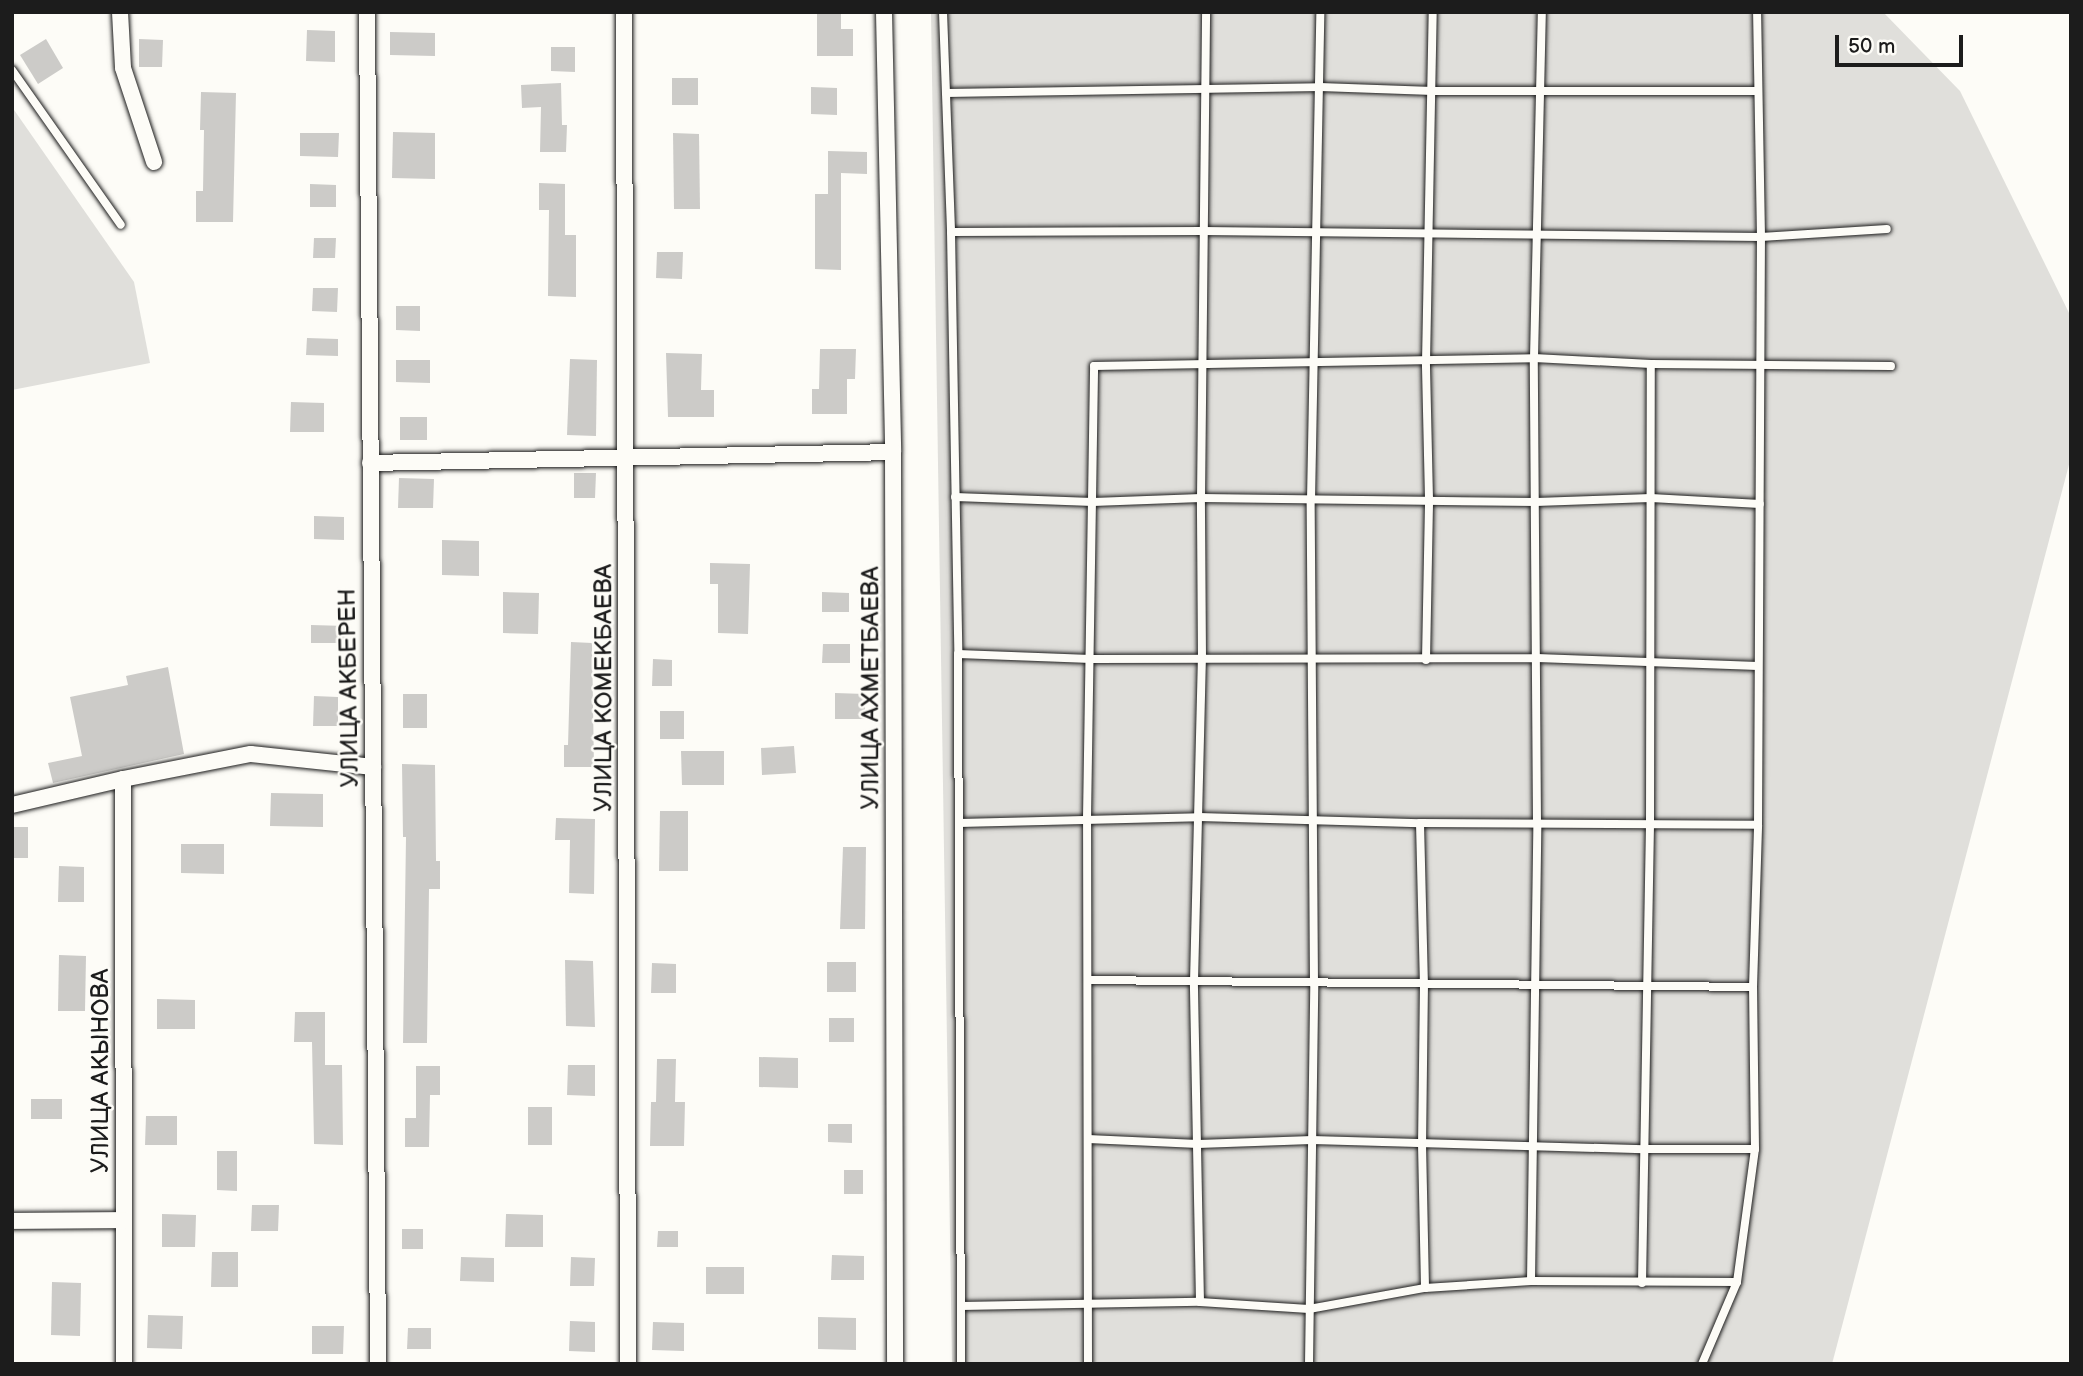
<!DOCTYPE html>
<meta charset="utf-8">
<style>
body{margin:0}
#map{position:relative;width:2083px;height:1376px;overflow:hidden;background:#fdfcf7;font-family:"Balsamiq Sans",sans-serif}
div>[style]{position:absolute}
[style*='--x']{left:calc(var(--x)*1px);top:calc(var(--y)*1px);width:calc(var(--w)*1px);rotate:calc(var(--a)*1deg)}
.green>*{inset:0;background:#e0dfdb}
.building>*{inset:0;background:#cccbc8}
.roads{filter:drop-shadow(0 0 2px #1c1c1c) drop-shadow(0 0 2px #1c1c1c)}
.lane>*{height:8px;margin:-4px;padding:0 4px;transform-origin:4px;border-radius:4px;background:#fdfcf7}
.street>*{height:16px;margin:-8px;padding:0 8px;transform-origin:8px;border-radius:8px;background:#fdfcf7}
span{translate:-50% -50%;white-space:nowrap;text-align:center;line-height:1.15;-webkit-text-stroke:5px #fdfcf7;paint-order:stroke}
.street-label{font-size:24px;color:#1c1c1c}
.frame{position:absolute;inset:0;border:14px solid #1c1c1c;pointer-events:none}
.scale{position:absolute;left:1835px;top:35px;width:128px;height:32px;box-sizing:border-box;border:4px solid #1c1c1c;border-top:0;padding-left:9px;font-size:21px;line-height:24px;white-space:nowrap;color:#1c1c1c;-webkit-text-stroke:5px #fdfcf7;paint-order:stroke}
</style>
<div id="map">
<div class="green">
<i style="clip-path:polygon(931px 12px,1883px 12px,1960px 91px,2071px 317px,2071px 457px,1832px 1364px,952px 1364px)"></i>
<i style="clip-path:polygon(12px 107px,134px 282px,150px 363px,12px 390px)"></i>
</div>
<div class="building">
<i style="clip-path:polygon(817px 12px,841px 12px,841px 29px,853px 29px,853px 56px,817px 56px)"></i>
<i style="clip-path:polygon(307px 30px,335px 31px,335px 62px,306px 61px)"></i>
<i style="clip-path:polygon(390px 32px,435px 33px,435px 56px,390px 55px)"></i>
<i style="clip-path:polygon(46px 39px,63px 68px,38px 84px,20px 55px)"></i>
<i style="clip-path:polygon(139px 39px,163px 40px,162px 67px,139px 67px)"></i>
<i style="clip-path:polygon(551px 47px,575px 47px,575px 72px,551px 71px)"></i>
<i style="clip-path:polygon(672px 78px,698px 78px,698px 105px,672px 105px)"></i>
<i style="clip-path:polygon(561px 83px,562px 125px,567px 125px,566px 152px,540px 152px,541px 107px,522px 108px,521px 85px)"></i>
<i style="clip-path:polygon(811px 87px,837px 88px,837px 115px,811px 114px)"></i>
<i style="clip-path:polygon(201px 92px,236px 93px,233px 222px,196px 222px,196px 191px,203px 191px,204px 130px,200px 130px)"></i>
<i style="clip-path:polygon(393px 132px,435px 133px,435px 179px,392px 178px)"></i>
<i style="clip-path:polygon(300px 133px,339px 133px,338px 157px,300px 156px)"></i>
<i style="clip-path:polygon(673px 133px,699px 134px,700px 209px,674px 209px)"></i>
<i style="clip-path:polygon(828px 151px,867px 152px,867px 174px,841px 173px,841px 270px,815px 269px,815px 194px,828px 194px)"></i>
<i style="clip-path:polygon(539px 183px,565px 184px,565px 235px,576px 235px,576px 297px,548px 296px,549px 210px,539px 210px)"></i>
<i style="clip-path:polygon(310px 184px,336px 185px,336px 207px,310px 207px)"></i>
<i style="clip-path:polygon(314px 238px,336px 238px,335px 258px,313px 258px)"></i>
<i style="clip-path:polygon(657px 252px,683px 252px,682px 279px,656px 278px)"></i>
<i style="clip-path:polygon(313px 288px,338px 288px,337px 312px,312px 311px)"></i>
<i style="clip-path:polygon(396px 306px,420px 306px,420px 331px,396px 330px)"></i>
<i style="clip-path:polygon(307px 338px,338px 339px,338px 356px,306px 355px)"></i>
<i style="clip-path:polygon(820px 349px,856px 349px,855px 379px,847px 379px,847px 414px,812px 414px,812px 389px,819px 389px)"></i>
<i style="clip-path:polygon(666px 353px,702px 354px,701px 390px,714px 390px,714px 417px,668px 417px)"></i>
<i style="clip-path:polygon(570px 359px,597px 360px,596px 436px,567px 435px)"></i>
<i style="clip-path:polygon(396px 360px,430px 360px,430px 383px,396px 382px)"></i>
<i style="clip-path:polygon(291px 402px,324px 403px,324px 432px,290px 432px)"></i>
<i style="clip-path:polygon(400px 417px,427px 417px,427px 440px,400px 440px)"></i>
<i style="clip-path:polygon(574px 473px,596px 473px,595px 498px,574px 498px)"></i>
<i style="clip-path:polygon(399px 478px,434px 479px,433px 508px,398px 508px)"></i>
<i style="clip-path:polygon(314px 516px,344px 517px,344px 540px,314px 539px)"></i>
<i style="clip-path:polygon(442px 540px,479px 541px,479px 576px,442px 575px)"></i>
<i style="clip-path:polygon(710px 563px,750px 564px,748px 634px,718px 633px,718px 584px,710px 584px)"></i>
<i style="clip-path:polygon(503px 592px,539px 593px,538px 634px,503px 633px)"></i>
<i style="clip-path:polygon(822px 592px,849px 593px,849px 612px,822px 612px)"></i>
<i style="clip-path:polygon(311px 625px,346px 626px,346px 643px,311px 643px)"></i>
<i style="clip-path:polygon(571px 642px,592px 643px,594px 767px,564px 767px,564px 745px,568px 745px)"></i>
<i style="clip-path:polygon(823px 644px,850px 644px,850px 663px,822px 663px)"></i>
<i style="clip-path:polygon(653px 659px,672px 660px,672px 686px,652px 686px)"></i>
<i style="clip-path:polygon(168px 667px,184px 754px,53px 783px,48px 763px,82px 756px,70px 697px,128px 685px,126px 676px)"></i>
<i style="clip-path:polygon(835px 693px,865px 694px,865px 719px,835px 719px)"></i>
<i style="clip-path:polygon(403px 694px,427px 694px,427px 728px,403px 728px)"></i>
<i style="clip-path:polygon(314px 696px,338px 697px,338px 726px,313px 726px)"></i>
<i style="clip-path:polygon(660px 711px,684px 711px,684px 739px,660px 739px)"></i>
<i style="clip-path:polygon(794px 746px,796px 773px,762px 775px,761px 748px)"></i>
<i style="clip-path:polygon(681px 751px,724px 751px,724px 785px,682px 785px)"></i>
<i style="clip-path:polygon(402px 764px,435px 765px,436px 861px,440px 861px,440px 889px,429px 889px,427px 1043px,403px 1043px,406px 837px,403px 837px)"></i>
<i style="clip-path:polygon(271px 793px,323px 794px,323px 827px,270px 826px)"></i>
<i style="clip-path:polygon(660px 811px,688px 811px,688px 871px,659px 871px)"></i>
<i style="clip-path:polygon(556px 818px,595px 819px,594px 894px,569px 893px,570px 840px,555px 840px)"></i>
<i style="clip-path:polygon(12px 827px,28px 827px,28px 858px,12px 858px)"></i>
<i style="clip-path:polygon(181px 844px,224px 844px,224px 874px,181px 873px)"></i>
<i style="clip-path:polygon(843px 847px,866px 847px,865px 929px,840px 929px)"></i>
<i style="clip-path:polygon(59px 866px,84px 867px,84px 902px,58px 902px)"></i>
<i style="clip-path:polygon(59px 955px,86px 956px,85px 1011px,58px 1011px)"></i>
<i style="clip-path:polygon(565px 960px,593px 961px,595px 1027px,566px 1026px)"></i>
<i style="clip-path:polygon(827px 962px,856px 962px,856px 992px,827px 992px)"></i>
<i style="clip-path:polygon(652px 963px,676px 964px,676px 993px,651px 993px)"></i>
<i style="clip-path:polygon(157px 999px,195px 1000px,195px 1029px,157px 1029px)"></i>
<i style="clip-path:polygon(295px 1012px,325px 1012px,325px 1065px,342px 1065px,343px 1145px,314px 1144px,312px 1042px,294px 1042px)"></i>
<i style="clip-path:polygon(829px 1018px,854px 1018px,854px 1042px,829px 1042px)"></i>
<i style="clip-path:polygon(759px 1057px,798px 1058px,798px 1088px,759px 1087px)"></i>
<i style="clip-path:polygon(657px 1059px,676px 1059px,675px 1102px,685px 1102px,684px 1146px,650px 1146px,651px 1102px,656px 1102px)"></i>
<i style="clip-path:polygon(568px 1065px,595px 1065px,595px 1096px,567px 1095px)"></i>
<i style="clip-path:polygon(416px 1066px,440px 1066px,440px 1095px,430px 1095px,429px 1147px,405px 1147px,405px 1118px,416px 1118px)"></i>
<i style="clip-path:polygon(31px 1099px,62px 1099px,62px 1119px,31px 1119px)"></i>
<i style="clip-path:polygon(528px 1107px,552px 1107px,552px 1145px,528px 1145px)"></i>
<i style="clip-path:polygon(146px 1116px,177px 1116px,177px 1145px,145px 1145px)"></i>
<i style="clip-path:polygon(828px 1124px,852px 1124px,852px 1143px,828px 1142px)"></i>
<i style="clip-path:polygon(217px 1151px,237px 1151px,237px 1191px,217px 1190px)"></i>
<i style="clip-path:polygon(844px 1170px,863px 1170px,863px 1194px,844px 1194px)"></i>
<i style="clip-path:polygon(252px 1205px,279px 1205px,278px 1231px,251px 1231px)"></i>
<i style="clip-path:polygon(162px 1214px,196px 1215px,195px 1247px,162px 1247px)"></i>
<i style="clip-path:polygon(506px 1214px,543px 1215px,543px 1247px,505px 1247px)"></i>
<i style="clip-path:polygon(402px 1229px,423px 1229px,423px 1249px,402px 1249px)"></i>
<i style="clip-path:polygon(658px 1231px,678px 1231px,678px 1247px,657px 1247px)"></i>
<i style="clip-path:polygon(212px 1252px,238px 1252px,238px 1287px,211px 1287px)"></i>
<i style="clip-path:polygon(832px 1255px,864px 1256px,864px 1280px,831px 1280px)"></i>
<i style="clip-path:polygon(461px 1257px,494px 1258px,494px 1282px,460px 1281px)"></i>
<i style="clip-path:polygon(571px 1257px,595px 1258px,594px 1286px,570px 1286px)"></i>
<i style="clip-path:polygon(706px 1267px,744px 1267px,744px 1294px,706px 1294px)"></i>
<i style="clip-path:polygon(52px 1282px,81px 1283px,80px 1336px,51px 1335px)"></i>
<i style="clip-path:polygon(148px 1315px,183px 1316px,182px 1349px,147px 1348px)"></i>
<i style="clip-path:polygon(818px 1317px,856px 1318px,856px 1350px,818px 1349px)"></i>
<i style="clip-path:polygon(570px 1321px,595px 1322px,595px 1352px,569px 1351px)"></i>
<i style="clip-path:polygon(653px 1322px,684px 1323px,684px 1351px,652px 1350px)"></i>
<i style="clip-path:polygon(312px 1326px,344px 1326px,343px 1354px,312px 1354px)"></i>
<i style="clip-path:polygon(408px 1328px,431px 1328px,431px 1349px,407px 1349px)"></i>
</div>
<div class="roads">
<div class="lane">
<i style="--x:943;--y:12;--w:220;--a:87.9"></i>
<i style="--x:951;--y:232;--w:422;--a:89"></i>
<i style="--x:958;--y:654;--w:710;--a:89.76"></i>
<i style="--x:12;--y:70;--w:189;--a:54.9"></i>
<i style="--x:946;--y:93;--w:374;--a:-0.9"></i>
<i style="--x:1320;--y:87;--w:113;--a:2"></i>
<i style="--x:1433;--y:91;--w:325;--a:0"></i>
<i style="--x:951;--y:232;--w:252;--a:-0.2"></i>
<i style="--x:1203;--y:231;--w:558;--a:0.62"></i>
<i style="--x:1761;--y:237;--w:126;--a:-3.6"></i>
<i style="--x:955;--y:497;--w:138;--a:2.1"></i>
<i style="--x:1093;--y:502;--w:108;--a:-2.1"></i>
<i style="--x:1201;--y:498;--w:335;--a:0.7"></i>
<i style="--x:1536;--y:502;--w:115;--a:-2"></i>
<i style="--x:1651;--y:498;--w:109;--a:3.2"></i>
<i style="--x:958;--y:654;--w:133;--a:2.2"></i>
<i style="--x:1091;--y:659;--w:446;--a:-0.1"></i>
<i style="--x:1537;--y:658;--w:221;--a:2.1"></i>
<i style="--x:1426;--y:660;--w:161;--a:-88.9"></i>
<i style="--x:1429;--y:499;--w:137;--a:-91.3"></i>
<i style="--x:1426;--y:362;--w:350;--a:-88.9"></i>
<i style="--x:959;--y:823;--w:240;--a:-1.4"></i>
<i style="--x:1199;--y:817;--w:221;--a:1.6"></i>
<i style="--x:1420;--y:823;--w:338;--a:0.3"></i>
<i style="--x:1420;--y:823;--w:160;--a:88.6"></i>
<i style="--x:1424;--y:983;--w:161;--a:90.7"></i>
<i style="--x:1422;--y:1144;--w:144;--a:88.8"></i>
<i style="--x:1088;--y:980;--w:665;--a:0.6"></i>
<i style="--x:1088;--y:1139;--w:110;--a:2.6"></i>
<i style="--x:1198;--y:1144;--w:114;--a:-2"></i>
<i style="--x:1312;--y:1140;--w:332;--a:1.6"></i>
<i style="--x:1644;--y:1149;--w:111;--a:0"></i>
<i style="--x:1531;--y:1281;--w:458;--a:-89.2"></i>
<i style="--x:1537;--y:823;--w:465;--a:-90.4"></i>
<i style="--x:1534;--y:358;--w:346;--a:-88.7"></i>
<i style="--x:1642;--y:1283;--w:461;--a:-89"></i>
<i style="--x:1650;--y:822;--w:458;--a:-89.9"></i>
<i style="--x:1200;--y:1302;--w:320;--a:-91.1"></i>
<i style="--x:1194;--y:982;--w:325;--a:-88.6"></i>
<i style="--x:1202;--y:657;--w:159;--a:-90.4"></i>
<i style="--x:1201;--y:498;--w:486;--a:-89.4"></i>
<i style="--x:961;--y:1306;--w:239;--a:-1"></i>
<i style="--x:1200;--y:1302;--w:109;--a:3.7"></i>
<i style="--x:1309;--y:1309;--w:118;--a:-10.3"></i>
<i style="--x:1425;--y:1288;--w:106;--a:-3.8"></i>
<i style="--x:1531;--y:1281;--w:206;--a:0.3"></i>
<i style="--x:1088;--y:1364;--w:546;--a:-90.1"></i>
<i style="--x:1087;--y:818;--w:452;--a:-89.1"></i>
<i style="--x:1094;--y:366;--w:440;--a:-1"></i>
<i style="--x:1534;--y:358;--w:117;--a:2.9"></i>
<i style="--x:1651;--y:364;--w:240;--a:0.5"></i>
<i style="--x:1309;--y:1364;--w:380;--a:-89.2"></i>
<i style="--x:1314;--y:984;--w:484;--a:-90.4"></i>
<i style="--x:1311;--y:500;--w:488;--a:-88.9"></i>
<i style="--x:1702;--y:1364;--w:89;--a:-66.9"></i>
<i style="--x:1737;--y:1282;--w:134;--a:-82.3"></i>
<i style="--x:1755;--y:1149;--w:162;--a:-90.7"></i>
<i style="--x:1753;--y:987;--w:162;--a:-88.2"></i>
<i style="--x:1758;--y:825;--w:588;--a:-89.71"></i>
<i style="--x:1761;--y:237;--w:225;--a:-91"></i>
</div>
<div class="street">
<i style="--x:120;--y:12;--w:56;--a:86.9"></i>
<i style="--x:123;--y:68;--w:99;--a:71.7"></i>
<i style="--x:367;--y:12;--w:1352;--a:89.53"></i>
<i style="--x:624;--y:12;--w:1352;--a:89.83"></i>
<i style="--x:884;--y:12;--w:440;--a:88.8"></i>
<i style="--x:893;--y:452;--w:912;--a:89.87"></i>
<i style="--x:370;--y:463;--w:523;--a:-1.2"></i>
<i style="--x:123;--y:779;--w:585;--a:89.9"></i>
<i style="--x:12;--y:805;--w:114;--a:-13.2"></i>
<i style="--x:123;--y:779;--w:130;--a:-11.1"></i>
<i style="--x:251;--y:754;--w:123;--a:6.1"></i>
<i style="--x:12;--y:1221;--w:112;--a:-0.5"></i>
</div>
</div>
<div class="street-label">
<span style="left:349px;top:688px;rotate:-91deg">УЛИЦА АКБЕРЕН</span>
<span style="left:604px;top:688px;rotate:-90deg">УЛИЦА КОМЕКБАЕВА</span>
<span style="left:871px;top:688px;rotate:-90deg">УЛИЦА АХМЕТБАЕВА</span>
<span style="left:101px;top:1071px;rotate:-90deg">УЛИЦА АКЫНОВА</span>
</div>
<div class="frame"></div>
<div class="scale">50 m</div>
</div>
